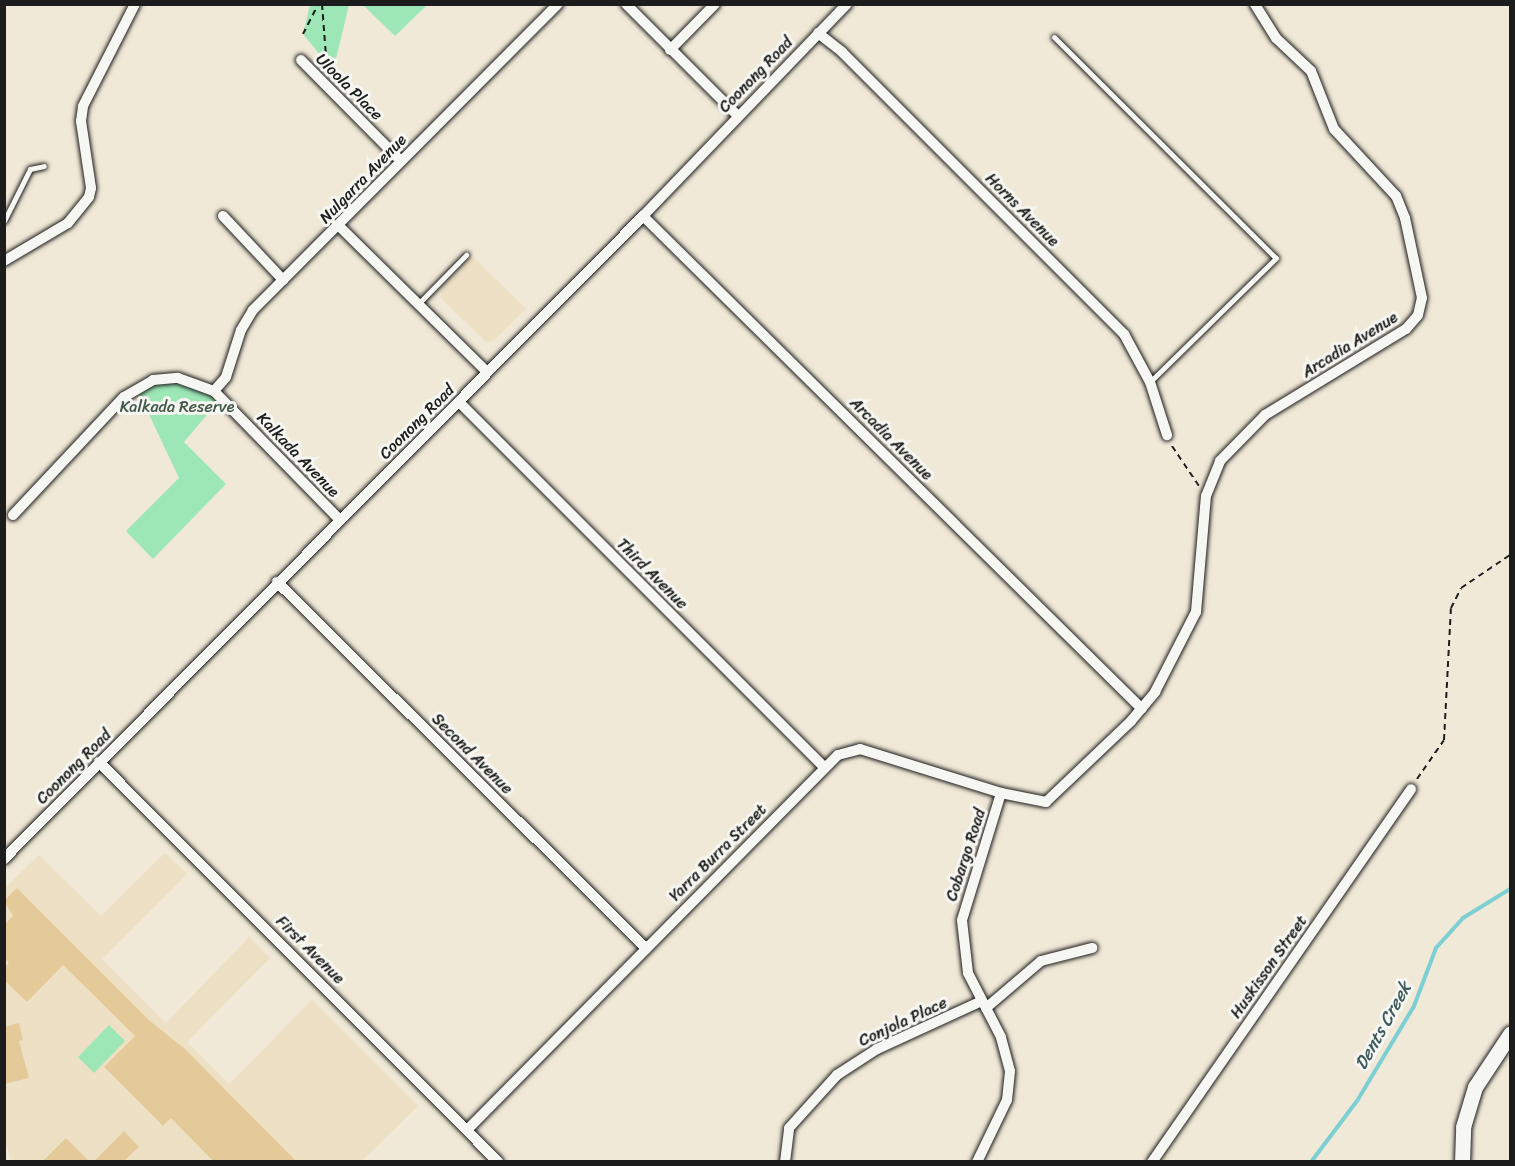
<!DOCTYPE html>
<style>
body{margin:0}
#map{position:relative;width:1515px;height:1166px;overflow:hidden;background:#f1e9d7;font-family:Sriracha,sans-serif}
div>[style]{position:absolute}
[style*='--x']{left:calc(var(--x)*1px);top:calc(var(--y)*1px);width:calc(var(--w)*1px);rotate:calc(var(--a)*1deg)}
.built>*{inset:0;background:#ede0c4}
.green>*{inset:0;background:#9de7b6}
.stream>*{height:4px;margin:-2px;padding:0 2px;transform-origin:2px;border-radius:2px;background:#7dcfd3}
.building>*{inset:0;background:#e5ca99}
.path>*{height:2px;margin-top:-1px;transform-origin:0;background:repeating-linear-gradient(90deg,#1c1c1c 0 6px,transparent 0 10.5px)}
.roads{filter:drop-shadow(0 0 2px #1c1c1c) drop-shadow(0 0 2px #1c1c1c)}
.lane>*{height:5px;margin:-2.5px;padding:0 2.5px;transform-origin:2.5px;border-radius:2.5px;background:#f6f6f2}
.street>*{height:10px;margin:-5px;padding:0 5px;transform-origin:5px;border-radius:5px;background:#f6f6f2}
.secondary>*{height:15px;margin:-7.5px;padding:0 7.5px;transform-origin:7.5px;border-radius:7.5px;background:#f6f6f2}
span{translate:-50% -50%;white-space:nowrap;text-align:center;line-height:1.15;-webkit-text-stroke:6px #f6f6f2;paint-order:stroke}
.street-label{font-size:16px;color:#1c1c1c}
.park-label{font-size:16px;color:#43594a}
.water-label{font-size:18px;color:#3e5b5c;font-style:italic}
.frame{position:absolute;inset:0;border:6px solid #1c1c1c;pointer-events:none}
</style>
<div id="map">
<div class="built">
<i style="clip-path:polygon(473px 257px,526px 309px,494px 341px,486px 342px,441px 298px,442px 288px)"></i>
<i style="clip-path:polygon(165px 853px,187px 874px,102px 959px,166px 1023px,249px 937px,270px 958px,187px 1042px,229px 1084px,312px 1000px,418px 1106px,362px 1161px,11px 1161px,4px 1137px,4px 889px,39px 855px,101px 916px)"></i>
</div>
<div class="green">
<i style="clip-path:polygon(310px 5px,349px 5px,333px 71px,303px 34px)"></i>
<i style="clip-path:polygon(363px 5px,427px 5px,395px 36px)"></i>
<i style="clip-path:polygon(178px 378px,221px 398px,184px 442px,226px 484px,153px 559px,126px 531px,179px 478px,137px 389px)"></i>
<i style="clip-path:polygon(109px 1025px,125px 1041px,94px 1073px,78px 1057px)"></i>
</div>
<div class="stream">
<i style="--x:1311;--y:1162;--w:76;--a:-53"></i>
<i style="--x:1357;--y:1101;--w:111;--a:-59"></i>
<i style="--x:1414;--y:1006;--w:62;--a:-69.2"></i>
<i style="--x:1436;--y:948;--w:40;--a:-48"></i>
<i style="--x:1463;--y:918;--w:55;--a:-31.7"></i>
</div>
<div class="building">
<i style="clip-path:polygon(17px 888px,150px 1021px,185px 1049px,296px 1161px,213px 1161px,171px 1118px,163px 1126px,104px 1067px,135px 1036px,63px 965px,27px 1002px,4px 980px,4px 968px,9px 963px,4px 958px,4px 925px,13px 916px,4px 901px)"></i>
<i style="clip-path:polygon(19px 1023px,23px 1040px,19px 1041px,29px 1078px,4px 1084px,4px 1027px)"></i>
<i style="clip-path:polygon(124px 1131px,139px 1147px,124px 1161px,94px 1161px)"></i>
<i style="clip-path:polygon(66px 1138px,89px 1161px,43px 1161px)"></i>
</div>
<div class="path">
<i style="--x:322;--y:4;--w:65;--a:85.6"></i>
<i style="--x:303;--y:34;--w:34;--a:-63"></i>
<i style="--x:1172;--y:446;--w:48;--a:56"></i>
<i style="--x:1417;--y:779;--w:47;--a:-55.3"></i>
<i style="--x:1444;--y:740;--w:132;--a:-87"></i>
<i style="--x:1451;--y:608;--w:22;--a:-63"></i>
<i style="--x:1461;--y:588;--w:59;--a:-34"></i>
</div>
<div class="roads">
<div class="lane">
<i style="--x:1054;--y:37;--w:313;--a:44.9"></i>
<i style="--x:1276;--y:258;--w:177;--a:135.5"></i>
<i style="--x:4;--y:221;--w:58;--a:-63.4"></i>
<i style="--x:30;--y:169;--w:14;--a:-12"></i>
<i style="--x:418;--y:304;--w:69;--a:-45.6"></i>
</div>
<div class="street">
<i style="--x:626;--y:4;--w:158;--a:45"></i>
<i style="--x:818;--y:33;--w:31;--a:38"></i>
<i style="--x:842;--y:52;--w:399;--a:45"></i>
<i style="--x:1124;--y:334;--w:55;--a:61.6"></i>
<i style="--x:1150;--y:382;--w:56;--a:72.2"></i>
<i style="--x:670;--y:50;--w:64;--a:-45.6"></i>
<i style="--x:301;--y:60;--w:142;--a:45.3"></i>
<i style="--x:223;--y:216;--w:88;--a:46.8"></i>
<i style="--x:643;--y:216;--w:701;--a:44.65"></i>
<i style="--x:339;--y:226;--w:208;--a:44.6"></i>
<i style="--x:4;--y:261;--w:74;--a:-30.7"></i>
<i style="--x:68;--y:223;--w:33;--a:-51"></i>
<i style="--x:89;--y:197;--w:9;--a:-77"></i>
<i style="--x:91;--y:188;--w:68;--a:-98.5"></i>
<i style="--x:81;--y:121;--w:15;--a:-82"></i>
<i style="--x:83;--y:106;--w:114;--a:-63"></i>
<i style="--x:214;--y:391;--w:18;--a:-49"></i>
<i style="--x:226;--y:377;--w:49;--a:-72.3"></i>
<i style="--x:241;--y:330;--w:23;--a:-59"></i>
<i style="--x:253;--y:310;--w:432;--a:-45.1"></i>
<i style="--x:459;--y:402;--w:516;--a:45"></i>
<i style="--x:13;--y:515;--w:162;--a:-46.8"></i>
<i style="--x:124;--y:397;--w:34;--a:-30"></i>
<i style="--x:153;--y:380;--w:25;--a:-5"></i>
<i style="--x:178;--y:378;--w:38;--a:20"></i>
<i style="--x:214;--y:391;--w:180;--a:45.7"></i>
<i style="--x:277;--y:582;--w:518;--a:44.77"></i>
<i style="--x:99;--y:762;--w:565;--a:45.07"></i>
<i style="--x:4;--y:859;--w:907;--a:-45.18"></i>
<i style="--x:643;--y:216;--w:294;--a:-46.1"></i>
<i style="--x:986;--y:1008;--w:72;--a:-40.5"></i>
<i style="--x:1041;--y:961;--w:53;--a:-14.3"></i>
<i style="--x:468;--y:1129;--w:526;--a:-45.31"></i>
<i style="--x:838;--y:755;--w:23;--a:-15"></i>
<i style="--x:860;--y:749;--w:148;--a:17.3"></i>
<i style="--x:1001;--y:793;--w:46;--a:11.3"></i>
<i style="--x:1046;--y:802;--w:117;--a:-43.6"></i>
<i style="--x:1131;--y:721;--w:38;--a:-50"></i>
<i style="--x:1155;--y:692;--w:90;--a:-62.9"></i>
<i style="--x:1196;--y:612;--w:116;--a:-85.1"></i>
<i style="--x:1206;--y:496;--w:38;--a:-68"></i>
<i style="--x:1220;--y:461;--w:64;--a:-45.6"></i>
<i style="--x:1265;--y:415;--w:165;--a:-31.4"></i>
<i style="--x:1406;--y:329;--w:18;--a:-49"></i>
<i style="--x:1418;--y:315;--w:17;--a:-77"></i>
<i style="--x:1422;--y:298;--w:82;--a:-102"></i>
<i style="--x:1405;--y:218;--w:24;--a:-112"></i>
<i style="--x:1396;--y:196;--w:91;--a:-132.8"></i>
<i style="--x:1334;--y:129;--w:62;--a:-111.6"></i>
<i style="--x:1311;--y:71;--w:48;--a:-136.7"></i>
<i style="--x:1276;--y:38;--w:40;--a:-122"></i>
<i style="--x:785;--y:1162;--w:34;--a:-83"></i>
<i style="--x:789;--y:1128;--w:72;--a:-47.8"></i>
<i style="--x:837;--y:1075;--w:48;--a:-33"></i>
<i style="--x:877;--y:1049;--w:115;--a:-24.6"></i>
<i style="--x:977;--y:1162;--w:69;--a:-64.2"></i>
<i style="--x:1007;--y:1100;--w:29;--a:-84"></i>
<i style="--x:1010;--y:1071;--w:35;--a:-105"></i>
<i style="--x:1001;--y:1037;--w:72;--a:-117.3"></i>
<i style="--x:968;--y:973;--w:53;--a:-96.5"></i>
<i style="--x:962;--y:920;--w:133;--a:-72.9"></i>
<i style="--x:1152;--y:1162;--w:454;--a:-55.2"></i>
</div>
<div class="secondary">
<i style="--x:1462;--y:1162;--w:35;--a:-88"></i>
<i style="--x:1463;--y:1127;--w:42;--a:-73.3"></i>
<i style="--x:1475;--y:1087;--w:64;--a:-56.6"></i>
</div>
</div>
<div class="street-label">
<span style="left:756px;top:75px;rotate:-46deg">Coonong Road</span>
<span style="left:349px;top:87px;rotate:45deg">Uloola Place</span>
<span style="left:363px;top:179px;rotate:-46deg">Nulgarra Avenue</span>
<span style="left:1022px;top:210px;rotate:45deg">Horns Avenue</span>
<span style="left:1350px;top:345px;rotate:-32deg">Arcadia Avenue</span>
<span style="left:417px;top:422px;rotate:-45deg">Coonong Road</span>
<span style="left:891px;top:439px;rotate:45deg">Arcadia Avenue</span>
<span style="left:298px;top:455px;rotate:46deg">Kalkada Avenue</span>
<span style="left:652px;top:574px;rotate:45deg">Third Avenue</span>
<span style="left:472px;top:754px;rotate:45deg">Second Avenue</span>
<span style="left:74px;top:767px;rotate:-45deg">Coonong Road</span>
<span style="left:718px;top:853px;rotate:-45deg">Yarra Burra Street</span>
<span style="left:966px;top:855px;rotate:-72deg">Cobargo Road</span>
<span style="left:310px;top:950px;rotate:45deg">First Avenue</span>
<span style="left:1269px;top:967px;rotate:-55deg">Huskisson Street</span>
<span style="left:903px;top:1022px;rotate:-25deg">Conjola Place</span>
</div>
<div class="park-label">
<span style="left:177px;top:407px">Kalkada Reserve</span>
</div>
<div class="water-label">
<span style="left:1383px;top:1026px;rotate:-61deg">Dents Creek</span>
</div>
<div class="frame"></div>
</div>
